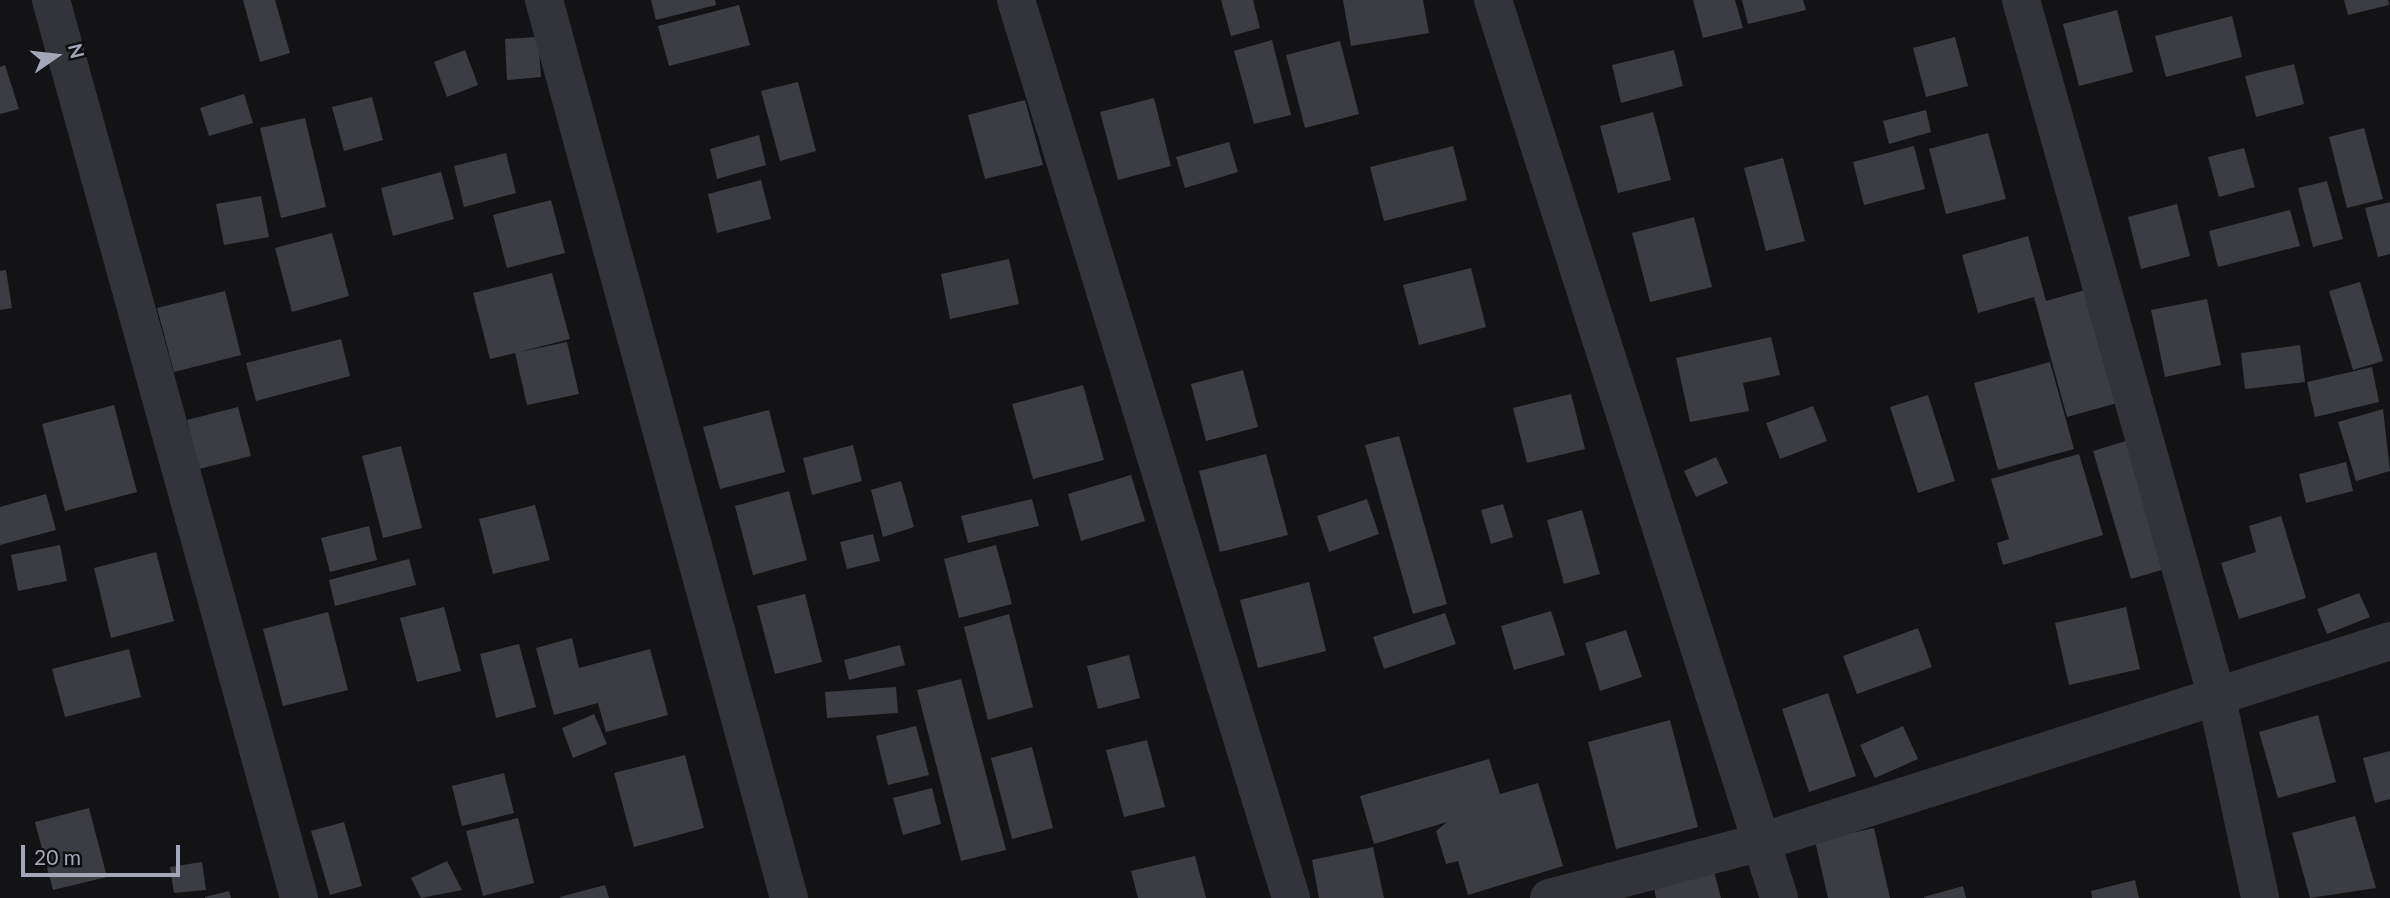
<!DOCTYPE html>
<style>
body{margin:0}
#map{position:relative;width:2390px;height:898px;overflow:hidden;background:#131315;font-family:Lato,sans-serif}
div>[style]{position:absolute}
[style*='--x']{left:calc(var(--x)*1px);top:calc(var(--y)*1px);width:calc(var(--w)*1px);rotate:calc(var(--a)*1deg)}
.building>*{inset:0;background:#3c3d42}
.minor>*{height:38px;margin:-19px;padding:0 19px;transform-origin:19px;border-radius:19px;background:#33343a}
span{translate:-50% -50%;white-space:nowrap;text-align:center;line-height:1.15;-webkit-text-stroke:7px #0e0e10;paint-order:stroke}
.north{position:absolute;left:21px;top:21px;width:70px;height:70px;-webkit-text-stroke:5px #0e0e10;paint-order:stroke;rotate:76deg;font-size:19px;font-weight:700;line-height:28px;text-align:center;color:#a3a6b6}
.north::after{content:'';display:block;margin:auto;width:24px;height:32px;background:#a3a6b6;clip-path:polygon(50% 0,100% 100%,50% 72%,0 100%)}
.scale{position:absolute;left:21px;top:845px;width:159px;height:32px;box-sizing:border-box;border:4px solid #a3a6b6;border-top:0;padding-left:9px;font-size:21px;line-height:24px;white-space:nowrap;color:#a3a6b6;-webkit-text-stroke:5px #0e0e10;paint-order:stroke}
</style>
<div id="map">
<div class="building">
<i style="clip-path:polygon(243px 0,275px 0,290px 53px,260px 62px)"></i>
<i style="clip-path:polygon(651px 0,715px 0,716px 5px,656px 20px)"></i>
<i style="clip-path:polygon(1221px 0,1253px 0,1260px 28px,1231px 36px)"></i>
<i style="clip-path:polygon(1343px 0,1423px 0,1429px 33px,1351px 46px)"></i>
<i style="clip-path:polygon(1693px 0,1735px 0,1743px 28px,1703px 38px)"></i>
<i style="clip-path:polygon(1742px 0,1803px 0,1806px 10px,1748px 24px)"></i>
<i style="clip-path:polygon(2344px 0,2388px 0,2389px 5px,2348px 15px)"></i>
<i style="clip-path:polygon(739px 5px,750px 45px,669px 66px,658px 26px)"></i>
<i style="clip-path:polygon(2117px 10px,2133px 72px,2079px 86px,2063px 24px)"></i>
<i style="clip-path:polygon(2232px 16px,2242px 57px,2166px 77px,2155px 36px)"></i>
<i style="clip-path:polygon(538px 37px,541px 77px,507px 80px,505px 39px)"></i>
<i style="clip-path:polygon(1955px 37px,1968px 86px,1926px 97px,1913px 48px)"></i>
<i style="clip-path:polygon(1272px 40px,1291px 115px,1254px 124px,1234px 51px)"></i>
<i style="clip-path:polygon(1340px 41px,1359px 114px,1305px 128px,1286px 55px)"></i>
<i style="clip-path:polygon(465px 50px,478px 85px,447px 97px,434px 62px)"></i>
<i style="clip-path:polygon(1674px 50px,1683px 86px,1621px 103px,1612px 65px)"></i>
<i style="clip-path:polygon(2294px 64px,2304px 104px,2256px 117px,2245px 76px)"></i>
<i style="clip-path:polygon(5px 65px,19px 109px,0 114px,0 67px)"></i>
<i style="clip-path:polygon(798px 82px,816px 151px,780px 161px,761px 91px)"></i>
<i style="clip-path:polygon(244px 94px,253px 123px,209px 136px,200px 108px)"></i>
<i style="clip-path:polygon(372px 97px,383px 140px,344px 151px,332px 107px)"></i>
<i style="clip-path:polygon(1154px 98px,1171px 166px,1118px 180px,1100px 112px)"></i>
<i style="clip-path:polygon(1025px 100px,1043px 165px,985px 179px,968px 115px)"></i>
<i style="clip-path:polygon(1926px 110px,1931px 132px,1889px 144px,1883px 121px)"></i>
<i style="clip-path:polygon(1653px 112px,1671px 180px,1618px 193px,1600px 126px)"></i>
<i style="clip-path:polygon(305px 118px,326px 207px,281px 218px,260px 128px)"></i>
<i style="clip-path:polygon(2364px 128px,2383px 199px,2347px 208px,2329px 137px)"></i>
<i style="clip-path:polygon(1988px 133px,2006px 199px,1946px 214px,1929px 149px)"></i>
<i style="clip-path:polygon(759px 135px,766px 165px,717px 179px,710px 149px)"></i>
<i style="clip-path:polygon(1229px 142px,1238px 172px,1185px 188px,1176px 157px)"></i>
<i style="clip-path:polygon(1453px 146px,1467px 200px,1384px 221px,1370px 167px)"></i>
<i style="clip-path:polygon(1914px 146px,1925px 189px,1864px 205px,1853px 162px)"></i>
<i style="clip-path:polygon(2244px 148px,2255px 187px,2219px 197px,2208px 157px)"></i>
<i style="clip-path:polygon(506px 153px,516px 193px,464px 207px,454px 166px)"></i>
<i style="clip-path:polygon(1783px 158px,1805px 241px,1766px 251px,1744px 168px)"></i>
<i style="clip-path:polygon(441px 172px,454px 219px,393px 236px,381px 188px)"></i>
<i style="clip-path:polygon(761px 180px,771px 219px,717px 233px,708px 194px)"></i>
<i style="clip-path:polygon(2327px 181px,2343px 239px,2313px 247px,2298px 188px)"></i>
<i style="clip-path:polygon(261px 196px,269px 237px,224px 245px,216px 204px)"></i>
<i style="clip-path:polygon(551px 200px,565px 253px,507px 268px,493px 215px)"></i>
<i style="clip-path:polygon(2390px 202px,2390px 254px,2378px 257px,2365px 208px)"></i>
<i style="clip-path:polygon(2177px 204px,2190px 256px,2141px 269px,2128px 217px)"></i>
<i style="clip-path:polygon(2290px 210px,2300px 246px,2218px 267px,2209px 231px)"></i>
<i style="clip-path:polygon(1694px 217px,1712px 287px,1650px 302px,1632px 233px)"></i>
<i style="clip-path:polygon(332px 233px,349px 296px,292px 312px,275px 248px)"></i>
<i style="clip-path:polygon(2028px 236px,2046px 301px,2085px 290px,2117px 403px,2067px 417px,2034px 297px,1978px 313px,1962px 255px)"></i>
<i style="clip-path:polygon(1009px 259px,1019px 304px,950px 319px,941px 274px)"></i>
<i style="clip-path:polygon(1471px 268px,1486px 327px,1419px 345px,1403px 285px)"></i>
<i style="clip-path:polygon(6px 270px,12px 308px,0 310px,0 271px)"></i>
<i style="clip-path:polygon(552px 273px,570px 339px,519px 352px,567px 342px,579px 394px,527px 405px,515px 353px,490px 359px,473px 293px)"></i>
<i style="clip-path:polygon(2360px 282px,2383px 361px,2353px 370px,2329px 291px)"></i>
<i style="clip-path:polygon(225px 291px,241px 355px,174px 372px,157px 308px)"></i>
<i style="clip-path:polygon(2207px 299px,2221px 365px,2165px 377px,2151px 310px)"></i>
<i style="clip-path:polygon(1771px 337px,1780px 375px,1743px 383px,1749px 411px,1690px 422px,1676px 358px)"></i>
<i style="clip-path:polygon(341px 339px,350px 376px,256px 401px,246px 363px)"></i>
<i style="clip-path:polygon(2300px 345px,2305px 382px,2245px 389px,2241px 353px)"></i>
<i style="clip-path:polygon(2050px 362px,2074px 449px,1998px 470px,1974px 383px)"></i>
<i style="clip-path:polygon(2372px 367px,2379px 402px,2315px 417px,2307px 382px)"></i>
<i style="clip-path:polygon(1243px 370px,1258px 427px,1206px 441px,1191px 384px)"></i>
<i style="clip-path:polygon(1083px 385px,1104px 460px,1033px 479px,1012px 404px)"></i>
<i style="clip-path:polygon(1571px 394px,1585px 449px,1527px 463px,1513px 408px)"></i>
<i style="clip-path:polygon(1928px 395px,1955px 481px,1918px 493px,1890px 407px)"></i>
<i style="clip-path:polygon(114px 405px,137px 492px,65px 511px,42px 424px)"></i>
<i style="clip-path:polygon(1813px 406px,1827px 441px,1780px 459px,1766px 423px)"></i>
<i style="clip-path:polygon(238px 407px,251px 456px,199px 469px,187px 420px)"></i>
<i style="clip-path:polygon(2383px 409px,2390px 471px,2356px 481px,2338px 422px)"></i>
<i style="clip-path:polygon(769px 410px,785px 472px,720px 489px,703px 427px)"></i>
<i style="clip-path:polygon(1399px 436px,1447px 604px,1413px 614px,1365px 445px)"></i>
<i style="clip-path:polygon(2126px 441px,2165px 569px,2131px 579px,2093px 451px)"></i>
<i style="clip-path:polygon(853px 445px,862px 481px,812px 495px,803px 458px)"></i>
<i style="clip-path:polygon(401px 446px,422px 528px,383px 538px,362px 456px)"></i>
<i style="clip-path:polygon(1266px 454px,1288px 535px,1220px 552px,1199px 471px)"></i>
<i style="clip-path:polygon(2079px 454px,2103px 535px,2003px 565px,1997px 543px,2009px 539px,1991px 479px)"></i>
<i style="clip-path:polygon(1716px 457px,1728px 483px,1696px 497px,1684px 471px)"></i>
<i style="clip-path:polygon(2346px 462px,2353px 491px,2306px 503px,2299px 474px)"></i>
<i style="clip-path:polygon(1131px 475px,1145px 521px,1081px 541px,1068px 494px)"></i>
<i style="clip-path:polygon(901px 481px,914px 527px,883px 537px,871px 490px)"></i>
<i style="clip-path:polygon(789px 491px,807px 560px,753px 575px,735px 506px)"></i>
<i style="clip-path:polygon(46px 494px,56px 530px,0 545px,0 507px)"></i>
<i style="clip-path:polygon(1032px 499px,1039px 526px,968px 543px,961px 516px)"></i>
<i style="clip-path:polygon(1367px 499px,1379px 534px,1329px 552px,1317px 516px)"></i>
<i style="clip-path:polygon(1503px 504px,1513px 537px,1491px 544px,1481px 510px)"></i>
<i style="clip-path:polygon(535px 505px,550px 560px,493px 574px,479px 519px)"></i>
<i style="clip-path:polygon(1582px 510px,1600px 574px,1564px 584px,1547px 520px)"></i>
<i style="clip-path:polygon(2281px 516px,2306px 598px,2239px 619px,2221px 563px,2256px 552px,2249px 526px)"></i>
<i style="clip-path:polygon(369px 526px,377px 560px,330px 572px,321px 538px)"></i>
<i style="clip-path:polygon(873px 534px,880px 561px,847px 569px,840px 542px)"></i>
<i style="clip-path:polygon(60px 545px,67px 581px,18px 591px,11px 555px)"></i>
<i style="clip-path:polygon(996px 545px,1012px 604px,959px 618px,944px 559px)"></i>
<i style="clip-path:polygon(156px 552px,174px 621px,111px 638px,94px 568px)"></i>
<i style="clip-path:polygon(409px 559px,416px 585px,335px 606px,329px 580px)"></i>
<i style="clip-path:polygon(1309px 582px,1326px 651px,1258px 668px,1240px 600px)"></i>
<i style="clip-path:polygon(2359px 593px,2370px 617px,2327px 634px,2317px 609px)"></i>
<i style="clip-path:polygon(805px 594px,822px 662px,775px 674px,757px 606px)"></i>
<i style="clip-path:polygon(444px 607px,461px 671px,417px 682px,400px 618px)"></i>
<i style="clip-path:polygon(2126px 607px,2140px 669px,2069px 685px,2055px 623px)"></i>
<i style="clip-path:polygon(1551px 611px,1565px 655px,1514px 670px,1501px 626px)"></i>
<i style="clip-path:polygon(328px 612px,348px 690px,283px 706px,263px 629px)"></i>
<i style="clip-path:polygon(1445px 613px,1456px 644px,1384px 669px,1373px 637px)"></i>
<i style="clip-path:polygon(1009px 614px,1033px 707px,988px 720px,964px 627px)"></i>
<i style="clip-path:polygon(1918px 628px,1932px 667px,1857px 694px,1843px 656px)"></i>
<i style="clip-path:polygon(1626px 630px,1642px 677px,1600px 691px,1585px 643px)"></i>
<i style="clip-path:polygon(572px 638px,579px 668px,650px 649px,668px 715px,606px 732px,598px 703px,554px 715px,536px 648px)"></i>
<i style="clip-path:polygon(519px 644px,536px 707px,496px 718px,480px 654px)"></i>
<i style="clip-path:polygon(900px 645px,905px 665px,849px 680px,844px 660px)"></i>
<i style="clip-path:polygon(129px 649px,141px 697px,65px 717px,52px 669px)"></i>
<i style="clip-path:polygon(1129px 655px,1140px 698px,1098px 709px,1087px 666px)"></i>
<i style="clip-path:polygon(961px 679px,1006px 850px,961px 861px,917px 690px)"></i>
<i style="clip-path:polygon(896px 687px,898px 713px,827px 718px,825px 692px)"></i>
<i style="clip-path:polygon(1828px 693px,1856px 776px,1809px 792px,1782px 709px)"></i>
<i style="clip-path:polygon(594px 714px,607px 744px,573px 758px,562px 728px)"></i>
<i style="clip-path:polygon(2318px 715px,2336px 782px,2278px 798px,2259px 732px)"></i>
<i style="clip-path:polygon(1670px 720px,1698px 827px,1616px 849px,1588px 742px)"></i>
<i style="clip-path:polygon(916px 726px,929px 775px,888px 785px,876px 736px)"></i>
<i style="clip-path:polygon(1903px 726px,1918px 759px,1875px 778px,1860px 745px)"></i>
<i style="clip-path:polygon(1147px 740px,1165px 807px,1124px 817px,1106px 750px)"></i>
<i style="clip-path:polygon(1032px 747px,1053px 828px,1012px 839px,991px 758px)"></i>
<i style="clip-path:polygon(2390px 751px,2390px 799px,2375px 803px,2363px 758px)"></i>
<i style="clip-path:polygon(685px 755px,704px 828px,634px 847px,614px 773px)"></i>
<i style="clip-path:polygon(1489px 759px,1500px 794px,1538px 783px,1563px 866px,1468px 895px,1458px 861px,1446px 864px,1436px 831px,1447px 822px,1374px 844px,1360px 796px)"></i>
<i style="clip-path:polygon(504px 773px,514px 813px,462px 826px,452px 786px)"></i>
<i style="clip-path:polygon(932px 788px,941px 824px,903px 835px,893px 798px)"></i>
<i style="clip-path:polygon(89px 808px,107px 877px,53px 890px,35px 822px)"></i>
<i style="clip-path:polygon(2355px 816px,2376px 888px,2310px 898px,2292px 833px)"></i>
<i style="clip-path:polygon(518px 818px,534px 883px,483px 896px,466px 831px)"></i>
<i style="clip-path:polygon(344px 822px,362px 886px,330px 895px,311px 831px)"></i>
<i style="clip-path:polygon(1874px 828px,1890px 898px,1828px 898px,1815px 841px)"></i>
<i style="clip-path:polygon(1373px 847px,1384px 898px,1319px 898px,1312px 860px)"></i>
<i style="clip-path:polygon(1195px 856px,1206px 898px,1138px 898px,1131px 871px)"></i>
<i style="clip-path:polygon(447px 861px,462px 890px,421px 898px,411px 878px)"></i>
<i style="clip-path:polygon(202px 862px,206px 890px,174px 893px,170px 867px)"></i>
<i style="clip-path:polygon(1714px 871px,1721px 898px,1656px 898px,1654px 888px)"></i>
<i style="clip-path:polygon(2135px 880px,2139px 898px,2092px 898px,2091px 891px)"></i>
<i style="clip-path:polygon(605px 885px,609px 898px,560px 898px,560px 897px)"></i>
<i style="clip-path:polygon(1963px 886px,1966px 898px,1924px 898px,1924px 897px)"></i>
<i style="clip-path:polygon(229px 891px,231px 898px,205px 898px,205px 897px)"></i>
</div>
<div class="minor">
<i style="--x:51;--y:0;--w:932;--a:74.56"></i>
<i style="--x:544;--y:0;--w:931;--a:74.74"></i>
<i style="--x:1016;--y:0;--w:939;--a:72.97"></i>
<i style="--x:1493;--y:0;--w:942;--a:72.33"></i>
<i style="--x:2021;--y:0;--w:721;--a:74.31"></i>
<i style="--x:2216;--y:694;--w:209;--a:77.8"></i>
<i style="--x:1549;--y:898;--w:222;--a:-14.8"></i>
<i style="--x:1764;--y:841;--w:657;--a:-17.72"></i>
</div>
<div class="north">N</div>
<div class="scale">20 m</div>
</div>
